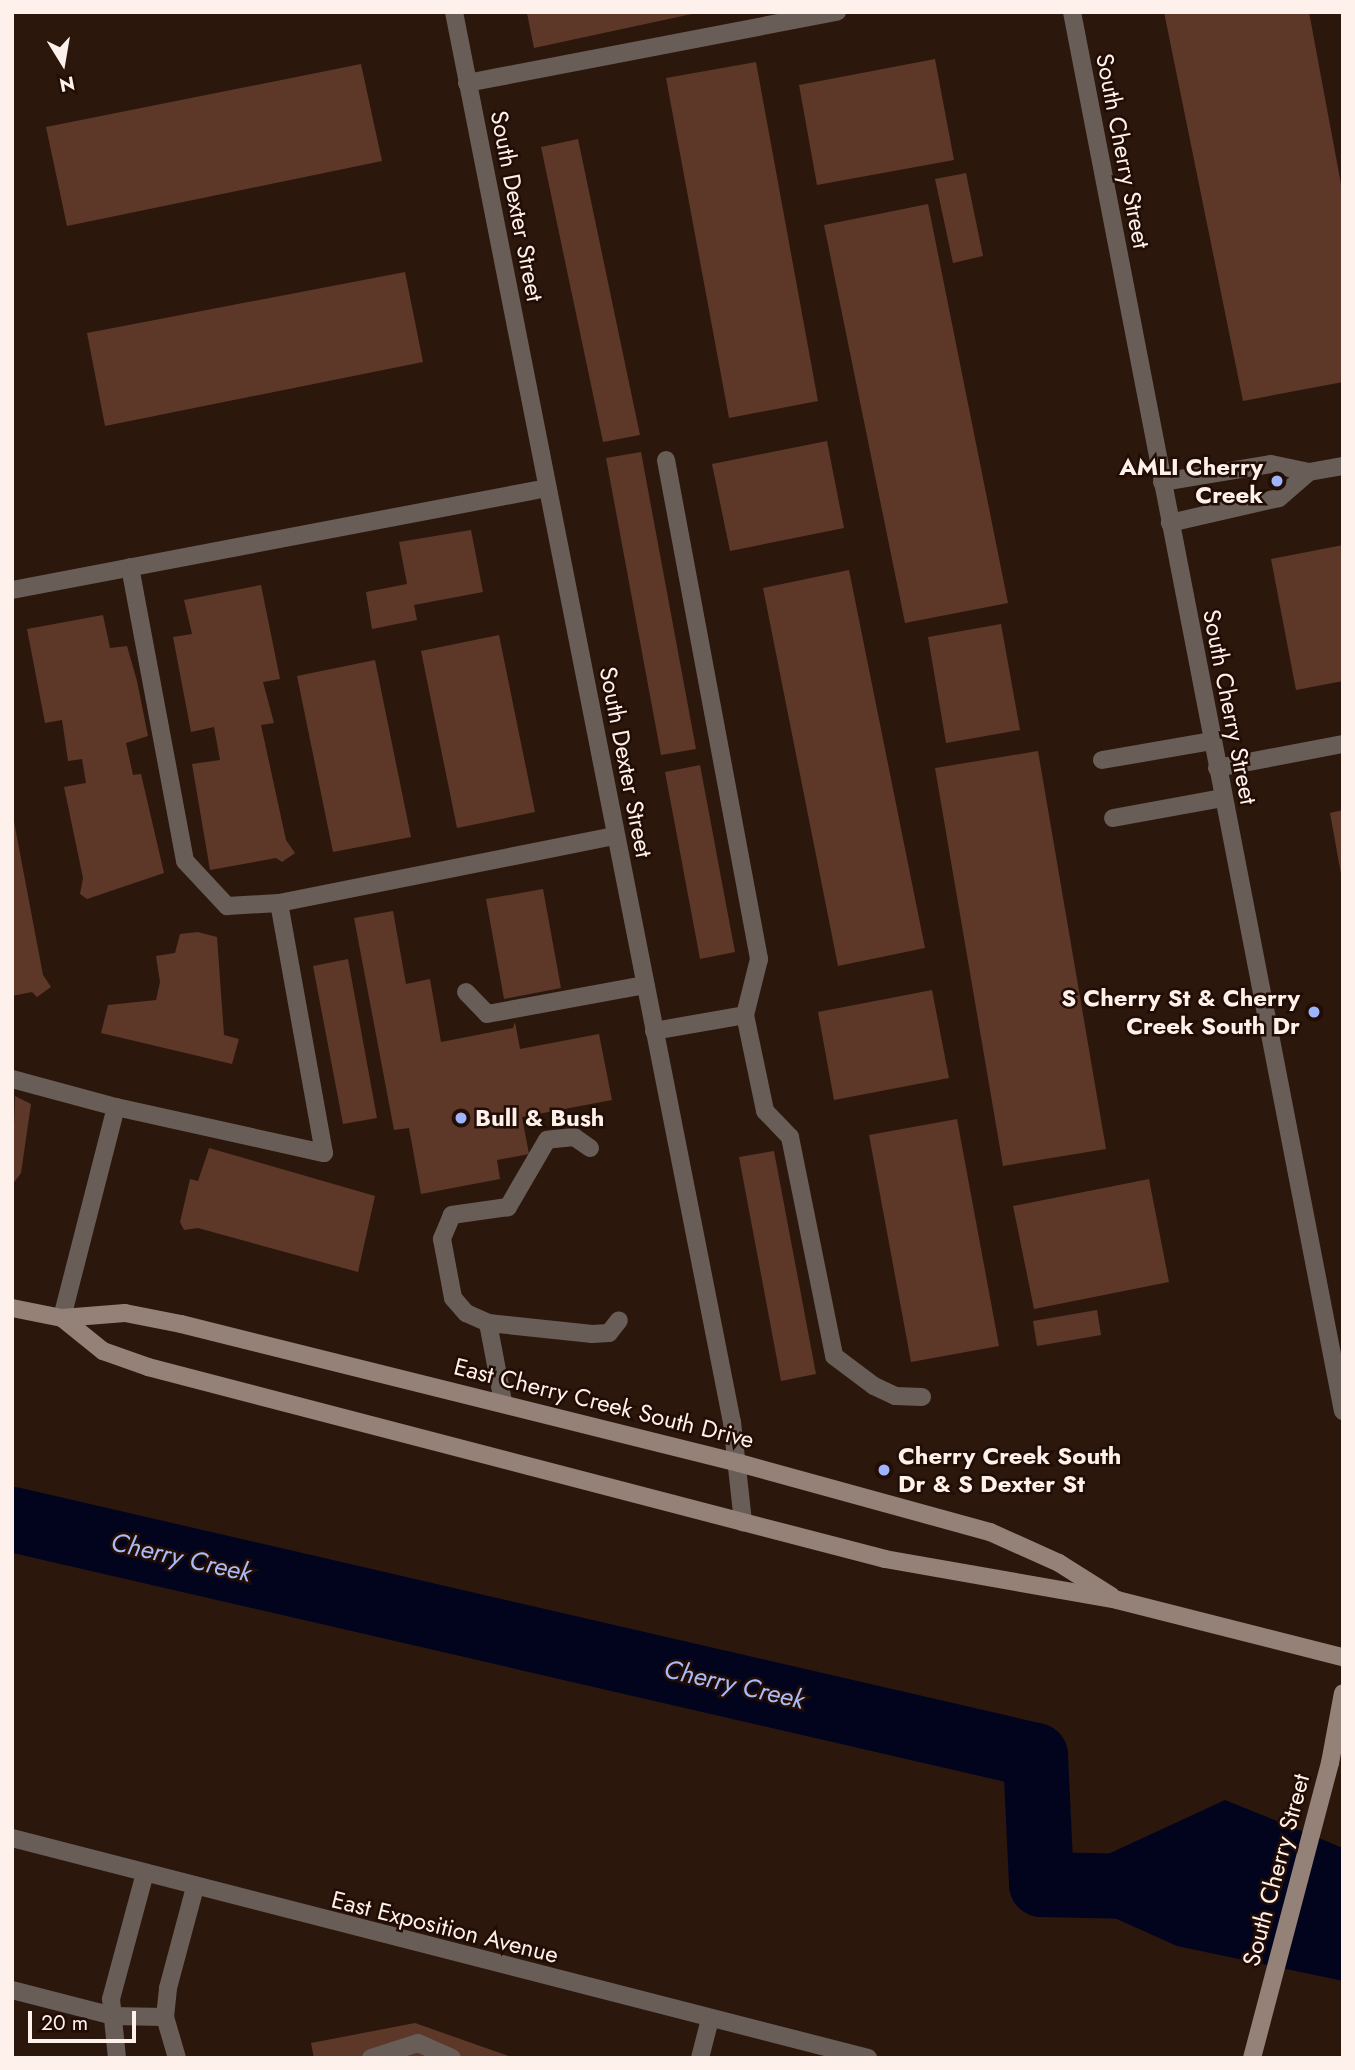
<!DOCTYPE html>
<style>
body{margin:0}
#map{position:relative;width:1355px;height:2070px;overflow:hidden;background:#2c170d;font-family:Jost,sans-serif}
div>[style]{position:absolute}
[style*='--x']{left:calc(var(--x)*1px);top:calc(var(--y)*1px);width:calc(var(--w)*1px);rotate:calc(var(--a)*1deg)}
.water>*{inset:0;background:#02041e}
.river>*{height:65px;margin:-32.5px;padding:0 32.5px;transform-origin:32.5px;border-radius:32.5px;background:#02041e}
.building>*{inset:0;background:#5d3828}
.service>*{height:18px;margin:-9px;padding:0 9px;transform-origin:9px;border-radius:9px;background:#695d57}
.minor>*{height:18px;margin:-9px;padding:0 9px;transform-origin:9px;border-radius:9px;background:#695d57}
.tertiary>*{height:18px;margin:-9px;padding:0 9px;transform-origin:9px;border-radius:9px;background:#695d57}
.secondary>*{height:18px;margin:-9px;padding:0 9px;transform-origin:9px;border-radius:9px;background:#948178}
.dots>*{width:19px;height:19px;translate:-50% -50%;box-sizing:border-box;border:4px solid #220d05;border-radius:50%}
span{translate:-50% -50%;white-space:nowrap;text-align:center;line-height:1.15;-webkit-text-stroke:5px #220d05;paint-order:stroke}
.street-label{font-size:24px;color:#fef1ec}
.poi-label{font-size:24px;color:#fef1ec;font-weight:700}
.right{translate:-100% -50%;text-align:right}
.left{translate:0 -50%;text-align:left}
.water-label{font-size:26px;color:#a9bbf9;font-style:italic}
.frame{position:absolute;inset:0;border:14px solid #fef1ec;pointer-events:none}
.north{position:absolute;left:28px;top:28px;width:70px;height:70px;-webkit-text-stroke:5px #220d05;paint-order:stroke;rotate:169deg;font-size:19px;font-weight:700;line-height:28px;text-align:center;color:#fef1ec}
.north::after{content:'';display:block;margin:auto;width:24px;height:32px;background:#fef1ec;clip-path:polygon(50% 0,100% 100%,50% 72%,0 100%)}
.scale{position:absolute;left:28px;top:2011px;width:108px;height:32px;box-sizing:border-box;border:4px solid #fef1ec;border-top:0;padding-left:9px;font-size:21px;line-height:24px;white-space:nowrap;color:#fef1ec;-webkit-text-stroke:5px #220d05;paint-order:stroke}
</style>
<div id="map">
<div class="water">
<i style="clip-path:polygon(1225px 1800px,1343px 1848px,1343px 1981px,1177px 1946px,1041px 1885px)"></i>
</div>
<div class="river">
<i style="--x:12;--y:1519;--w:1050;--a:12.99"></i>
<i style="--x:1035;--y:1755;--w:129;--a:87.3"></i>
<i style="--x:1041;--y:1884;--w:91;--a:1.3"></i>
</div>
<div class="building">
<i style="clip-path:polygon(701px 12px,534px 48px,527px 13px,530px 12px)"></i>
<i style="clip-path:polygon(1164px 12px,1309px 12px,1343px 195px,1343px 382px,1243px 401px)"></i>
<i style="clip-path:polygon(935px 59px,954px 160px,817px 185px,799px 85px)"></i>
<i style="clip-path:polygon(756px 62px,818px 401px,729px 418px,666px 78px)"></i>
<i style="clip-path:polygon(361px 64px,382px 161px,67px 226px,46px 127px)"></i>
<i style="clip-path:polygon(578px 139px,640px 435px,603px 442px,541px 147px)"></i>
<i style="clip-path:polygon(966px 173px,983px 256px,953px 263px,935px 179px)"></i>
<i style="clip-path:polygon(928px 204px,1008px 603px,905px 623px,824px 225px)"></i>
<i style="clip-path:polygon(405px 272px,423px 362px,105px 426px,87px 333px)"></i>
<i style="clip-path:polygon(827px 441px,844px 528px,730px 551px,712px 464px)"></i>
<i style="clip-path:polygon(641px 452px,696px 749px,661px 755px,606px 458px)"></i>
<i style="clip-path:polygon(471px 530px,483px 592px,414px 605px,417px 620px,372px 629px,366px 592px,407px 584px,399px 542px)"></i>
<i style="clip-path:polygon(1343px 545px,1343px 681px,1296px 690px,1271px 559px)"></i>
<i style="clip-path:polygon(849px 570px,925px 948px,838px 966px,763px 588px)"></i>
<i style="clip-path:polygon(261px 585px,280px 679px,263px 682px,274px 723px,261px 725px,286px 840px,295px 853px,282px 862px,276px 858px,210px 870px,192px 764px,220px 760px,214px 727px,191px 732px,173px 637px,192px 634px,184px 600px)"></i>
<i style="clip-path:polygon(103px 615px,110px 648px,127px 646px,137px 681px,148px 736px,126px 743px,133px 775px,141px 774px,164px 873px,87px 899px,80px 894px,83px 878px,64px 787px,86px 783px,82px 759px,68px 761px,62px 720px,45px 723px,27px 629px)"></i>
<i style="clip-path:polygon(1001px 624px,1020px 730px,946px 743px,928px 637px)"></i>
<i style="clip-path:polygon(499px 635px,535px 812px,457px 828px,421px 651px)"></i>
<i style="clip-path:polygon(375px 660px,411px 837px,333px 852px,297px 676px)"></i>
<i style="clip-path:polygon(1038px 751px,1106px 1149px,1003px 1166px,935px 768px)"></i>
<i style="clip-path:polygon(700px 765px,735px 952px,700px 959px,665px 772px)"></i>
<i style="clip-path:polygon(1343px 810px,1343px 874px,1341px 874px,1330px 813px)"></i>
<i style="clip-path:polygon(12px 811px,43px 975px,51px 987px,37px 997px,32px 992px,12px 996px)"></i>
<i style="clip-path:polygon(543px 889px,561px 988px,504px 999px,486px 899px)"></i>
<i style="clip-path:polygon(393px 911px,406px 984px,430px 979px,441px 1042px,513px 1028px,515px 1022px,520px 1049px,599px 1034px,612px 1100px,522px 1117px,529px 1154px,497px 1160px,500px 1179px,421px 1194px,409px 1128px,394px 1130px,354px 918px)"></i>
<i style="clip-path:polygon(198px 932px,217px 937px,224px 1035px,239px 1039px,232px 1064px,101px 1033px,108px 1005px,156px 1000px,160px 982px,156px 956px,175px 953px,180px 934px)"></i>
<i style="clip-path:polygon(348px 959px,377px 1118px,343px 1124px,313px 966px)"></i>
<i style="clip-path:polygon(932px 990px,949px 1078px,834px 1100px,818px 1012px)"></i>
<i style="clip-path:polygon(15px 1096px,31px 1104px,21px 1173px,12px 1185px)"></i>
<i style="clip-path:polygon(957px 1119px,999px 1346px,911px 1362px,869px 1135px)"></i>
<i style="clip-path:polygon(209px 1148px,375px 1196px,358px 1272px,198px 1228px,184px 1230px,180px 1222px,190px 1179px,198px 1181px)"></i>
<i style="clip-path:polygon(774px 1151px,816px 1374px,781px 1381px,739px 1157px)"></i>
<i style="clip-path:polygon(1149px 1179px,1169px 1282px,1034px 1309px,1013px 1206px)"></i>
<i style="clip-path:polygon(1097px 1310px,1101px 1335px,1037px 1346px,1033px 1321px)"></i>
<i style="clip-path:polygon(415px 2023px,514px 2058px,314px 2058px,311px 2043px)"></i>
</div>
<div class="service">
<i style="--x:467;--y:83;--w:377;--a:-10.9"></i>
<i style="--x:666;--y:460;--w:508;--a:79.44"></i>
<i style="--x:759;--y:959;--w:58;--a:104"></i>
<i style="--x:1309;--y:472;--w:35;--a:-10"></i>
<i style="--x:1162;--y:482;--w:110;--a:-9.4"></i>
<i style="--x:1271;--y:464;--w:39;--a:12"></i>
<i style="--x:1309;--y:472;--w:40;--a:139"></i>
<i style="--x:1279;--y:498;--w:112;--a:167.1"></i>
<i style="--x:130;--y:567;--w:299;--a:79.4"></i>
<i style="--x:185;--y:861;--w:62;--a:47"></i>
<i style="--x:227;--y:906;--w:52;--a:-3.3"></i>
<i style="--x:12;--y:590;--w:545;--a:-10.79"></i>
<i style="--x:1102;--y:760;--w:112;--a:-9.8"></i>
<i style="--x:1217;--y:768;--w:128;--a:-10.8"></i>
<i style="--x:1113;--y:818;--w:112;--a:-10.3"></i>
<i style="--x:466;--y:992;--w:30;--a:46"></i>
<i style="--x:487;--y:1014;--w:161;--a:-10.4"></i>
<i style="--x:654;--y:1031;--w:92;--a:-10"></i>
<i style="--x:745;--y:1015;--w:98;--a:78.2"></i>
<i style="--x:765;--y:1111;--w:36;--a:46"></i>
<i style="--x:790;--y:1137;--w:223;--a:78.6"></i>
<i style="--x:834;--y:1356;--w:50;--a:36.9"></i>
<i style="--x:874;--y:1386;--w:23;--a:25"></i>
<i style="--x:895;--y:1396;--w:27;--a:2"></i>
<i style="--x:12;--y:1079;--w:108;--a:15.1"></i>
<i style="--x:116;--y:1107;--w:218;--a:104.4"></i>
<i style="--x:116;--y:1107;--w:213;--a:12.5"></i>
<i style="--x:324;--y:1153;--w:254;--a:-100.2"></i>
<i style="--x:279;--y:903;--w:343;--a:-11.3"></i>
<i style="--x:590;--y:1148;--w:19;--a:-145"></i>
<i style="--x:574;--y:1137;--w:27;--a:174"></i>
<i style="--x:547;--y:1140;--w:78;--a:120.2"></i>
<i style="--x:508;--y:1207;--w:57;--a:171.9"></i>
<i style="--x:452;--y:1215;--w:26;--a:113"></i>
<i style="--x:442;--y:1239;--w:60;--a:79.4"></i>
<i style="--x:453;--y:1298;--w:20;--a:49"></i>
<i style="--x:466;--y:1313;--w:24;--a:24"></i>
<i style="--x:488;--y:1323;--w:105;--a:6"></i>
<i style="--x:592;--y:1334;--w:17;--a:-3"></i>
<i style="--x:609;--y:1333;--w:16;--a:-52"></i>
<i style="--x:488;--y:1323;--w:80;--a:79.2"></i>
<i style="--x:371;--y:2058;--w:49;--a:-17.7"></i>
<i style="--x:418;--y:2043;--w:37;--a:24"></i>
<i style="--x:700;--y:2058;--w:40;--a:-75.6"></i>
</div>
<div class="minor">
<i style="--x:454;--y:12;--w:1437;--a:78.85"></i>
<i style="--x:732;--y:1422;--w:101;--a:83.7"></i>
<i style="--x:12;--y:1838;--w:884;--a:14.41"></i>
<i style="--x:12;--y:1990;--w:104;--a:14.4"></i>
<i style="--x:113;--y:2016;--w:52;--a:1.1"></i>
<i style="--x:117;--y:2058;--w:59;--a:-95.8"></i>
<i style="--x:111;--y:1999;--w:131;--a:-74.9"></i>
<i style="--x:177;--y:2058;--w:43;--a:-106.3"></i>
<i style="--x:165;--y:2017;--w:29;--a:-84"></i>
<i style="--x:168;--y:1988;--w:105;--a:-75"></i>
</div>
<div class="tertiary">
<i style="--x:1072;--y:12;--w:1425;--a:79.04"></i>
</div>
<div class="secondary">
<i style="--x:12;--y:1308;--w:51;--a:11.3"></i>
<i style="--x:62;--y:1318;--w:63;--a:-4.5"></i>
<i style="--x:125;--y:1313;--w:57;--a:11.1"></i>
<i style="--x:181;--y:1324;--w:575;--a:13.99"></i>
<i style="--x:739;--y:1463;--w:260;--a:15.4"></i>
<i style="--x:990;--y:1532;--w:76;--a:24.2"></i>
<i style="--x:1059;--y:1563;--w:62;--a:32.4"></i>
<i style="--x:62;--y:1318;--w:53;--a:38.8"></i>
<i style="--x:103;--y:1351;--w:48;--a:19.6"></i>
<i style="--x:148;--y:1367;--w:762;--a:14.6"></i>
<i style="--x:885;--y:1559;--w:236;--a:10"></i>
<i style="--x:1117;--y:1600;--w:233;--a:14.2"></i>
<i style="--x:1252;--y:2058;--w:305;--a:-75.2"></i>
<i style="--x:1330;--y:1763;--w:71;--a:-79.5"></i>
</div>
<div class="dots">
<i style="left:1277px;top:481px;background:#9eb4fd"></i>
<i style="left:1314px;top:1012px;background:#9eb4fd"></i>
<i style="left:461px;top:1118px;background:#9eb4fd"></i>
<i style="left:884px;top:1470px;background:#9eb4fd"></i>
</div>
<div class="street-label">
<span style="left:1123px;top:151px;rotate:79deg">South Cherry Street</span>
<span style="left:517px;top:206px;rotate:79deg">South Dexter Street</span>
<span style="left:1230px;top:707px;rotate:79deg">South Cherry Street</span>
<span style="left:626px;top:762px;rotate:79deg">South Dexter Street</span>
<span style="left:604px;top:1403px;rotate:14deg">East Cherry Creek South Drive</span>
<span style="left:1276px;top:1870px;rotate:-75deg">South Cherry Street</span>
<span style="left:445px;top:1927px;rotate:14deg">East Exposition Avenue</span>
</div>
<div class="poi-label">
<span class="right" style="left:1263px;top:481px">AMLI Cherry<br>Creek</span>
<span class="right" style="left:1300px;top:1012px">S Cherry St &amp; Cherry<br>Creek South Dr</span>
<span class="left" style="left:475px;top:1118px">Bull &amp; Bush</span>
<span class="left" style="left:898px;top:1470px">Cherry Creek South<br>Dr &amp; S Dexter St</span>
</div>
<div class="water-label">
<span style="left:181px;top:1558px;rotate:13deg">Cherry Creek</span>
<span style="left:734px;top:1685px;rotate:13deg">Cherry Creek</span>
</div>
<div class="frame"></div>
<div class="north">N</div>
<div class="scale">20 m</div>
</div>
